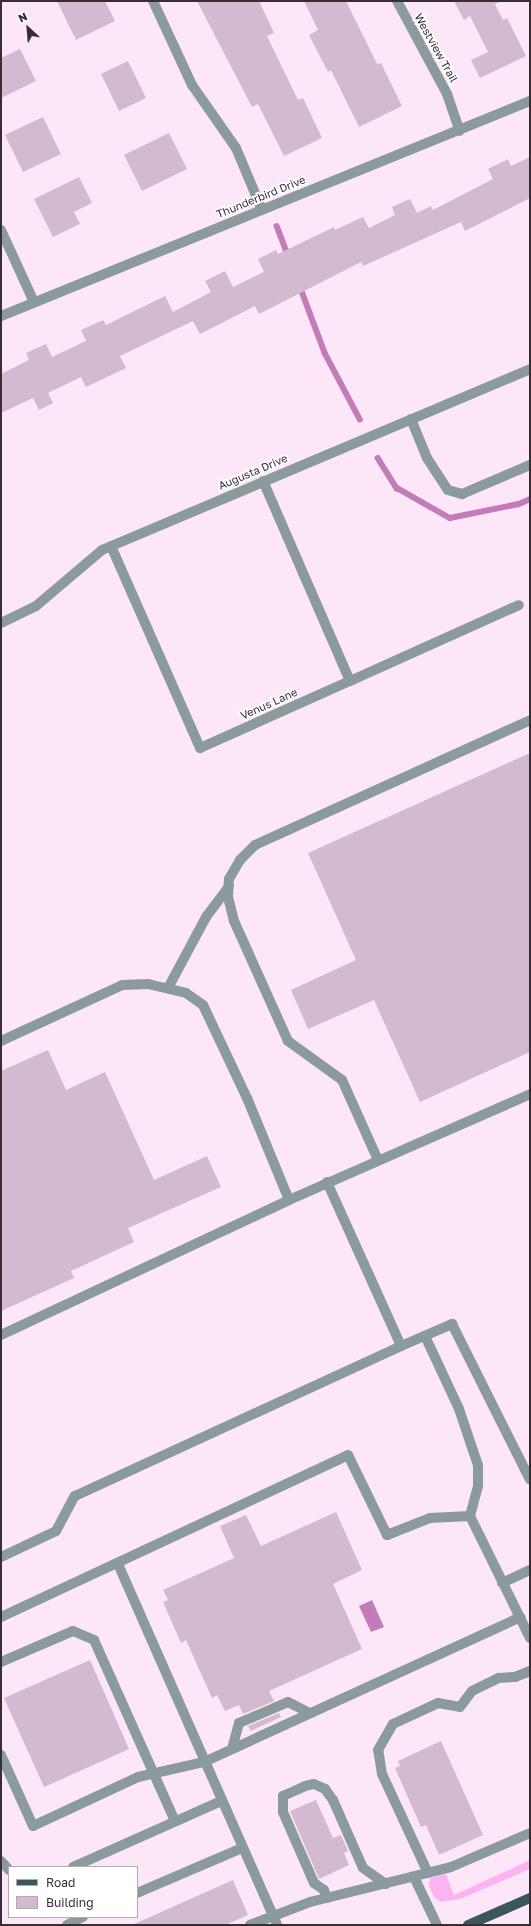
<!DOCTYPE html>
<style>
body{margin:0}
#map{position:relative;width:531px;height:1926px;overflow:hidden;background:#fce6f8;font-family:"Golos Text",sans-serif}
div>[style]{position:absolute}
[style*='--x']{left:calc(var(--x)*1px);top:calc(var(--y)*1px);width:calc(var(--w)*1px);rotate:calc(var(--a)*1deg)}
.green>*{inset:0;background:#fcb4f1}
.water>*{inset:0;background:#c27db8}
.stream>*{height:5.5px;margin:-2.75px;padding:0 2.75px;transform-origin:2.75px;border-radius:2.75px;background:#c27db8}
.building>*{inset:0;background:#d4bacf}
.minor>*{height:10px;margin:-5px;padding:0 5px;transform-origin:5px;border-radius:5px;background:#8b9b9d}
.major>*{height:10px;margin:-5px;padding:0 5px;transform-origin:5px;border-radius:5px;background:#3a585b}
span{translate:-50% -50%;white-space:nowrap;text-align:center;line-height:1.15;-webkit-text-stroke:3.5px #fff;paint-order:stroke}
.street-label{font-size:11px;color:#372d35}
.frame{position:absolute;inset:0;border:2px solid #372d35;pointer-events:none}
.legend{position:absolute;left:8px;top:1866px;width:130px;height:52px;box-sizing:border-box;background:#fff;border:1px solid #afabae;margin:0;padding:5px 7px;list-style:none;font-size:12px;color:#372d35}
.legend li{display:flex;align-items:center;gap:8px;height:20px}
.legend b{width:20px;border:1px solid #afabae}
.north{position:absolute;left:8px;top:8px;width:40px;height:40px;-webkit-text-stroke:3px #fff;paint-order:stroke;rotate:334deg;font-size:11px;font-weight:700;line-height:16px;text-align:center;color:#372d35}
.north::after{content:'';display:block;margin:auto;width:14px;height:18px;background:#372d35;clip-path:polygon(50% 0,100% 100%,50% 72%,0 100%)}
</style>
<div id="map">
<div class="green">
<i style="clip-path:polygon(530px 1860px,530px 1869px,460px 1899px,441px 1902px,434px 1897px,429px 1886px,430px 1878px,446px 1874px,454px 1895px)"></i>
</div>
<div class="water">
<i style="clip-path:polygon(372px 1600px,384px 1627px,371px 1632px,359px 1606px)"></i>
</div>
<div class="stream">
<i style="--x:277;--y:226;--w:33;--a:69"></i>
<i style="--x:300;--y:286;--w:72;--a:69.5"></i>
<i style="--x:325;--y:353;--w:75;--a:62.1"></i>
<i style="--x:378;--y:458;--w:36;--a:58"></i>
<i style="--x:397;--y:488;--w:61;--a:29.5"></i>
<i style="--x:450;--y:518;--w:70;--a:-11.5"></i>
<i style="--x:519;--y:504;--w:12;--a:-24"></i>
</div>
<div class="building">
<i style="clip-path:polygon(57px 1px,105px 1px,115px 21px,76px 40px)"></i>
<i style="clip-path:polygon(197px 1px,259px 1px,274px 33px,267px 36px,298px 100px,303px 98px,322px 138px,284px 156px,258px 104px,252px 107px)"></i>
<i style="clip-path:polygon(304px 1px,346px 1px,377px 64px,381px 63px,402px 106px,359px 127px,331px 70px,328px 72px,309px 35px,318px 30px)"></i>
<i style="clip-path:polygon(454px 1px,502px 1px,495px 4px,503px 20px,507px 18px,526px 56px,480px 78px,471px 60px,488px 52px,470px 16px,464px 20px)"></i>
<i style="clip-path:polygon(20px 49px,36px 81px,1px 98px,1px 58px)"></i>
<i style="clip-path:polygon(128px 61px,146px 98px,119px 111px,101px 74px)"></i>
<i style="clip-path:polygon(43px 117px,61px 154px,23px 172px,5px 135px)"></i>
<i style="clip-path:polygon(169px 133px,187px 169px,142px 191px,124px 155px)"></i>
<i style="clip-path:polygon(530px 157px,530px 198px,465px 231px,461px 222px,363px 266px,361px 262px,259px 314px,255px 306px,200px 334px,193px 321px,120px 356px,126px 368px,86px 387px,81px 377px,48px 393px,53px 403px,39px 410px,33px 398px,1px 413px,1px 374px,29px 360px,26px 353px,46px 344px,52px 357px,86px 341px,81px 330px,103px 320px,106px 325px,165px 296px,173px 312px,211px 292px,205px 281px,225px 271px,233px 287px,264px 272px,258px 259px,276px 250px,278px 254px,334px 227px,335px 230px,363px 217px,369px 228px,395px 215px,392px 207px,410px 199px,417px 213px,431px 206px,433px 210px,493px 179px,488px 169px,508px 159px,511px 166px)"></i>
<i style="clip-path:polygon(79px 177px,92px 203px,74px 212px,80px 224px,53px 237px,34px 199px)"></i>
<i style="clip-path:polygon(530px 753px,530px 1052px,420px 1102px,374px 1000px,308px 1029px,291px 990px,356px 960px,308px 853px)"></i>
<i style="clip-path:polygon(48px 1050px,66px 1090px,105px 1072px,154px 1180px,207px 1156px,221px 1187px,128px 1228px,134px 1242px,71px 1271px,74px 1278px,1px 1311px,1px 1071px)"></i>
<i style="clip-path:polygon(336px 1512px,362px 1570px,333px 1584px,362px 1649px,269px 1691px,274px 1701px,243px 1714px,239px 1705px,225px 1711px,217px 1695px,212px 1698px,186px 1640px,181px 1643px,163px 1602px,168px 1600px,163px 1590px,234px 1558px,220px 1526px,246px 1515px,261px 1546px)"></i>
<i style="clip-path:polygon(90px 1660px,129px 1749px,44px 1787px,4px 1698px)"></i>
<i style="clip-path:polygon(279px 1713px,281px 1717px,251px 1731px,248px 1726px)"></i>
<i style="clip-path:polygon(441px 1741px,483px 1835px,439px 1855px,426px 1825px,421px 1827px,395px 1768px,400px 1766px,398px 1761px)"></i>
<i style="clip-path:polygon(316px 1800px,333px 1838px,341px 1835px,348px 1851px,344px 1853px,349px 1865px,319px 1879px,290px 1811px)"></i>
<i style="clip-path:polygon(233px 1880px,248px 1915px,225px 1925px,132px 1925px)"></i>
</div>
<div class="minor">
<i style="--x:153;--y:1;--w:93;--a:65.1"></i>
<i style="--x:192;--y:85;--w:77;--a:55.1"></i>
<i style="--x:236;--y:148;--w:67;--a:67.2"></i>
<i style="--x:397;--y:1;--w:106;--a:61.7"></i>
<i style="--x:447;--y:94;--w:39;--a:71"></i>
<i style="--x:1;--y:230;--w:79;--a:65.4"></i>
<i style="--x:1;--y:316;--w:571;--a:-22.12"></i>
<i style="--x:411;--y:419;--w:42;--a:67.7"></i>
<i style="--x:427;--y:458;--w:38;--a:57"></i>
<i style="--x:448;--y:490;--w:15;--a:16"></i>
<i style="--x:462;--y:494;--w:74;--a:-23.1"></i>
<i style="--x:111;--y:546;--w:221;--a:66.2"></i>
<i style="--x:200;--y:748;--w:164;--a:-24.1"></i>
<i style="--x:350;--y:681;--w:218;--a:-113.5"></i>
<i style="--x:1;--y:623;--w:39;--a:-26"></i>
<i style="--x:36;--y:606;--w:87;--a:-40.3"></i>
<i style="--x:102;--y:550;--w:465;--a:-22.9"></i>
<i style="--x:350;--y:681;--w:185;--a:-24.2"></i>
<i style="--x:168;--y:988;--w:81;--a:-61.8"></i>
<i style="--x:206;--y:917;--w:38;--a:-53"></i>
<i style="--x:1;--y:1041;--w:133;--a:-24.8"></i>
<i style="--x:122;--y:985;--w:26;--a:-2"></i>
<i style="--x:148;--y:984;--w:39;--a:13"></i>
<i style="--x:186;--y:993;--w:21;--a:35"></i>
<i style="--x:203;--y:1005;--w:103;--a:64.7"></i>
<i style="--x:247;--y:1098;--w:110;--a:67.6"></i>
<i style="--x:378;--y:1160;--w:88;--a:-114.2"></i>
<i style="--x:342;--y:1080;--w:67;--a:-144.2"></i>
<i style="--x:288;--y:1041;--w:132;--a:-114.2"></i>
<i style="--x:234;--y:921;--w:25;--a:-104"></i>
<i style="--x:228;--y:897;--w:18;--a:-87"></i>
<i style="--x:229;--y:879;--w:22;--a:-60"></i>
<i style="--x:240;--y:860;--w:21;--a:-45"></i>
<i style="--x:255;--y:845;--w:302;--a:-24.4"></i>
<i style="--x:327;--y:1182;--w:180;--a:65.7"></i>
<i style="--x:401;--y:1346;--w:56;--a:-23.3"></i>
<i style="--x:452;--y:1324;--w:174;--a:63.4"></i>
<i style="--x:1;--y:1335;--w:318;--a:-25.1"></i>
<i style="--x:289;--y:1200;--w:263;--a:-23.7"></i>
<i style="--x:425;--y:1336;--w:81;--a:65"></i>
<i style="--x:459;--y:1409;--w:59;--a:71.3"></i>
<i style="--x:478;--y:1465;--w:21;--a:90"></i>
<i style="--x:478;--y:1486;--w:31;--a:105"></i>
<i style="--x:470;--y:1516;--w:136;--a:63.8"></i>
<i style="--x:1;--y:1557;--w:61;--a:-25.3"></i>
<i style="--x:56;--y:1531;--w:40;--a:-62"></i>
<i style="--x:75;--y:1496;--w:359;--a:-24.7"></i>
<i style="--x:118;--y:1564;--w:394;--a:66.2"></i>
<i style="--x:502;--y:1583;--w:31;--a:-25"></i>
<i style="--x:1;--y:1617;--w:383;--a:-25"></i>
<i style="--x:348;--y:1455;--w:89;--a:64"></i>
<i style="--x:387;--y:1535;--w:46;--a:-21.6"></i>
<i style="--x:430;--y:1518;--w:40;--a:-2.9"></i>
<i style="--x:1;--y:1662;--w:78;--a:-23.3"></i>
<i style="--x:73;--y:1631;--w:23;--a:23"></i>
<i style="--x:94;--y:1640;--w:198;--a:65.9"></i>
<i style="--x:232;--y:1749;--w:27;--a:-75"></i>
<i style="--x:239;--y:1723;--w:53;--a:-23.2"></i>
<i style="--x:288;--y:1702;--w:25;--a:27"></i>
<i style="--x:1;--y:1755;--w:78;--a:65.7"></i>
<i style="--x:33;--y:1826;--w:116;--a:-25"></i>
<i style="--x:138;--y:1777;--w:68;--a:-12.8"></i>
<i style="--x:204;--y:1762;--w:348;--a:-24.6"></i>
<i style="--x:1;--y:1861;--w:12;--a:48"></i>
<i style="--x:73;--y:1867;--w:162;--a:-24"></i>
<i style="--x:428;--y:1873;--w:109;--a:-114.9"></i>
<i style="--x:382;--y:1774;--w:24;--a:-99"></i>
<i style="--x:378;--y:1750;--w:30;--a:-60"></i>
<i style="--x:393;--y:1724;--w:50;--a:-25"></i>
<i style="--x:438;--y:1703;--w:22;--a:10"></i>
<i style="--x:460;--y:1707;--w:20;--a:-53"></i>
<i style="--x:472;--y:1691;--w:30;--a:-26"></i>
<i style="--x:499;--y:1678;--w:16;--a:-4"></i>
<i style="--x:515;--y:1677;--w:16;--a:-22"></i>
<i style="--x:414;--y:1877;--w:53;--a:64.4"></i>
<i style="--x:137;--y:1893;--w:114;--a:-23.2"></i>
<i style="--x:327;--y:1898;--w:9;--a:-111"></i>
<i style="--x:324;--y:1890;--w:12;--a:-145"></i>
<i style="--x:314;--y:1883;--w:77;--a:-113.6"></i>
<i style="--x:283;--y:1812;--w:16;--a:-90"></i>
<i style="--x:283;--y:1796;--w:24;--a:-24"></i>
<i style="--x:305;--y:1786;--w:9;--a:-13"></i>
<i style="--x:314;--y:1784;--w:12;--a:24"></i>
<i style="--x:325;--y:1789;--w:14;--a:54"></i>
<i style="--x:333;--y:1800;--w:74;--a:66.2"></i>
<i style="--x:363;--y:1868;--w:28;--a:35"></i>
<i style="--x:67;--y:1925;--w:18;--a:-27"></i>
<i style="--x:250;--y:1925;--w:64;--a:-21"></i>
<i style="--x:310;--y:1902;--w:145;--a:-13.9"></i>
<i style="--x:451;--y:1867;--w:86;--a:-23.3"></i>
</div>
<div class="major">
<i style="--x:468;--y:1925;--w:68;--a:-23.5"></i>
</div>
<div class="street-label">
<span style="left:436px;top:48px;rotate:61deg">Westview Trail</span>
<span style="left:261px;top:197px;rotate:-22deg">Thunderbird Drive</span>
<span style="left:253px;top:472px;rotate:-23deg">Augusta Drive</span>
<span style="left:269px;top:704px;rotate:-24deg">Venus Lane</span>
</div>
<div class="frame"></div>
<ul class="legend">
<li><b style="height:5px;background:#3a585b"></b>Road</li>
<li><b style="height:11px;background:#d4bacf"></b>Building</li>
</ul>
<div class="north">N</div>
</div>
